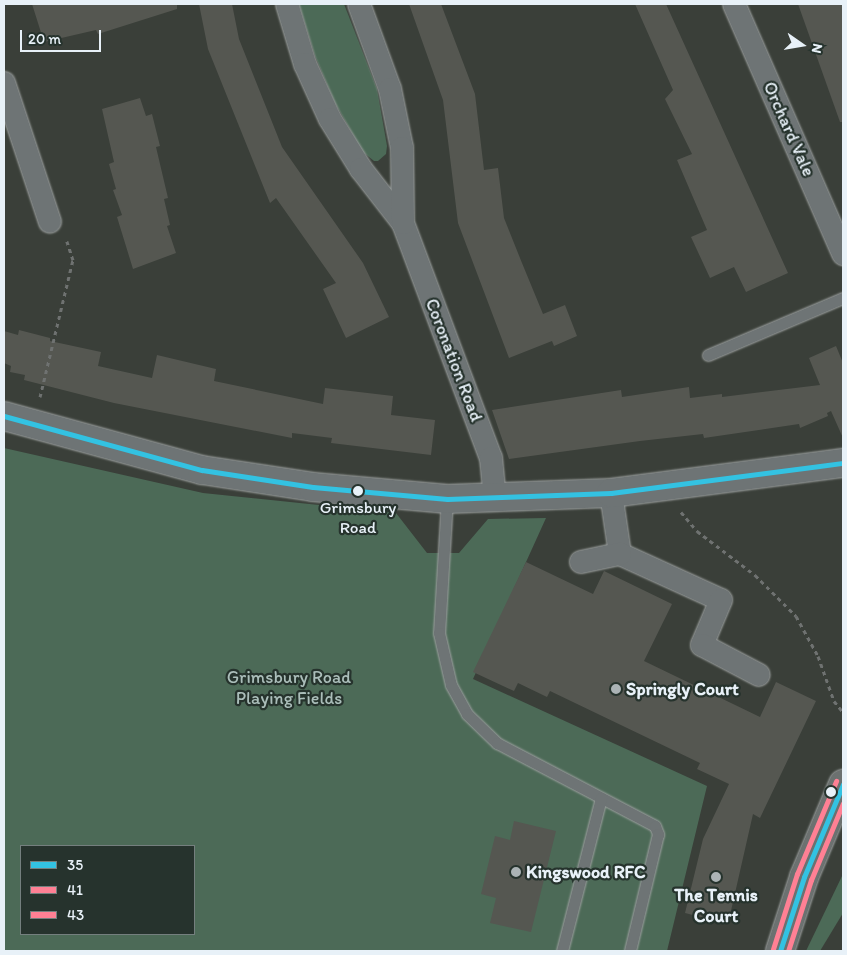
<!DOCTYPE html>
<style>
body{margin:0}
#map{position:relative;width:847px;height:955px;overflow:hidden;background:#3a3f39;font-family:Itim,sans-serif}
div>[style]{position:absolute}
[style*='--x']{left:calc(var(--x)*1px);top:calc(var(--y)*1px);width:calc(var(--w)*1px);rotate:calc(var(--a)*1deg)}
.green>*{inset:0;background:#4c6a57}
.building>*{inset:0;background:#555751}
.path>*{height:3px;margin-top:-1.5px;transform-origin:0;background:repeating-linear-gradient(90deg,#6f7271 0 4px,transparent 0 8px)}
.roads{filter:drop-shadow(0 0 1px #9ca09f) drop-shadow(0 0 1px #9ca09f)}
.service>*{height:11px;margin:-5.5px;padding:0 5.5px;transform-origin:5.5px;border-radius:5.5px;background:#6e7475}
.minor>*{height:22px;margin:-11px;padding:0 11px;transform-origin:11px;border-radius:11px;background:#6e7475}
.tertiary>*{height:28px;margin:-14px;padding:0 14px;transform-origin:14px;border-radius:14px;background:#6e7475}
.primary>*{height:28px;margin:-14px;padding:0 14px;transform-origin:14px;border-radius:14px;background:#6c7170}
.bus-1>*{height:5px;margin:-2.5px;padding:0 2.5px;transform-origin:2.5px;border-radius:2.5px;background:#33c2e2}
.bus-2>*{height:5px;margin:-2.5px;padding:0 2.5px;transform-origin:2.5px;border-radius:2.5px;background:#ff8094}
.bus-3>*{height:5px;margin:-2.5px;padding:0 2.5px;transform-origin:2.5px;border-radius:2.5px;background:#ff8094}
.dots>*{width:14px;height:14px;translate:-50% -50%;box-sizing:border-box;border:2px solid #26332d;border-radius:50%}
span{translate:-50% -50%;white-space:nowrap;text-align:center;line-height:1.15;-webkit-text-stroke:4.5px #26332d;paint-order:stroke}
.bus-label{font-size:17px;color:#e8f1f8}
.street-label{font-size:18px;color:#e8f1f8}
.park-label{font-size:18px;color:#abbeba}
.poi-label{font-size:18px;color:#e8f1f8;font-weight:700}
.left{translate:0 -50%;text-align:left}
.frame{position:absolute;inset:0;border:5px solid #e8f1f8;pointer-events:none}
.legend{position:absolute;left:20px;top:845px;width:175px;height:90px;box-sizing:border-box;background:#26332d;border:1px solid #747f7e;margin:0;padding:6px 9px;list-style:none;font-size:15px;color:#e8f1f8}
.legend li{display:flex;align-items:center;gap:10px;height:25px}
.legend b{width:25px;border:1px solid #747f7e}
.north{position:absolute;left:777px;top:20px;width:50px;height:50px;-webkit-text-stroke:4px #26332d;paint-order:stroke;rotate:103deg;font-size:14px;font-weight:700;line-height:20px;text-align:center;color:#e8f1f8}
.north::after{content:'';display:block;margin:auto;width:18px;height:22px;background:#e8f1f8;clip-path:polygon(50% 0,100% 100%,50% 72%,0 100%)}
.scale{position:absolute;left:20px;top:30px;width:81px;height:22px;box-sizing:border-box;border:2px solid #e8f1f8;border-top:0;padding-left:6px;font-size:15px;line-height:18px;white-space:nowrap;color:#e8f1f8;-webkit-text-stroke:4px #26332d;paint-order:stroke}
</style>
<div id="map">
<div class="green">
<i style="clip-path:polygon(299px 4px,344px 4px,377px 89px,387px 146px,386px 154px,378px 161px,374px 161px,363px 152px,335px 103px,315px 56px)"></i>
<i style="clip-path:polygon(evenodd,4px 448px,203px 493px,396px 513px,427px 553px,459px 553px,488px 519px,546px 518px,473px 679px,707px 786px,667px 951px,4px 951px,4px 448px,21px 846px,194px 846px,194px 934px,21px 934px,21px 846px)"></i>
<i style="clip-path:polygon(843px 874px,843px 913px,820px 951px,806px 951px)"></i>
</div>
<div class="building">
<i style="clip-path:polygon(32px 4px,177px 4px,177px 9px,98px 34px,96px 30px,44px 42px)"></i>
<i style="clip-path:polygon(199px 4px,232px 4px,239px 39px,282px 147px,363px 263px,389px 317px,346px 338px,323px 289px,336px 283px,276px 198px,270px 203px,208px 49px)"></i>
<i style="clip-path:polygon(409px 4px,441px 4px,475px 94px,484px 170px,498px 168px,504px 218px,522px 263px,543px 314px,565px 305px,577px 336px,554px 346px,552px 341px,509px 358px,458px 223px,443px 100px)"></i>
<i style="clip-path:polygon(635px 4px,666px 4px,788px 273px,746px 292px,734px 267px,710px 278px,691px 237px,707px 230px,677px 160px,692px 154px,665px 99px,673px 90px)"></i>
<i style="clip-path:polygon(798px 4px,843px 4px,843px 122px,840px 122px)"></i>
<i style="clip-path:polygon(140px 98px,146px 116px,152px 114px,160px 146px,156px 147px,168px 198px,164px 199px,170px 225px,167px 226px,176px 253px,133px 269px,117px 217px,122px 215px,113px 190px,116px 189px,109px 164px,114px 162px,102px 109px)"></i>
<i style="clip-path:polygon(19px 330px,50px 338px,50px 341px,101px 352px,98px 366px,152px 378px,157px 355px,216px 369px,214px 381px,323px 404px,325px 388px,393px 396px,391px 415px,435px 420px,431px 455px,331px 443px,332px 438px,292px 433px,292px 438px,114px 403px,24px 380px,25px 375px,10px 372px,11px 366px,4px 363px,4px 331px,18px 335px)"></i>
<i style="clip-path:polygon(836px 346px,843px 363px,843px 438px,831px 411px,827px 413px,828px 416px,800px 428px,799px 424px,704px 438px,703px 434px,640px 441px,509px 459px,492px 410px,621px 390px,622px 397px,689px 387px,690px 398px,722px 394px,722px 397px,820px 385px,809px 358px)"></i>
<i style="clip-path:polygon(526px 562px,593px 594px,604px 571px,672px 604px,644px 661px,760px 717px,776px 682px,816px 701px,760px 818px,753px 814px,728px 924px,685px 913px,703px 839px,729px 784px,697px 769px,700px 763px,550px 691px,547px 697px,518px 683px,514px 691px,473px 672px)"></i>
<i style="clip-path:polygon(514px 821px,556px 831px,531px 932px,490px 923px,496px 898px,481px 894px,495px 836px,510px 840px)"></i>
</div>
<div class="path">
<i style="--x:40;--y:397;--w:141;--a:-76.5"></i>
<i style="--x:73;--y:260;--w:20;--a:-108"></i>
<i style="--x:681;--y:512;--w:25;--a:50"></i>
<i style="--x:697;--y:531;--w:73;--a:37.2"></i>
<i style="--x:755;--y:575;--w:58;--a:45"></i>
<i style="--x:796;--y:616;--w:46;--a:61.2"></i>
<i style="--x:818;--y:656;--w:48;--a:70.4"></i>
<i style="--x:834;--y:701;--w:14;--a:51"></i>
</div>
<div class="roads">
<div class="service">
<i style="--x:708;--y:355;--w:147;--a:-22.9"></i>
<i style="--x:447;--y:499;--w:134;--a:93.4"></i>
<i style="--x:439;--y:633;--w:53;--a:77"></i>
<i style="--x:451;--y:685;--w:33;--a:61"></i>
<i style="--x:467;--y:714;--w:42;--a:44"></i>
<i style="--x:497;--y:743;--w:178;--a:27.7"></i>
<i style="--x:655;--y:826;--w:9;--a:69"></i>
<i style="--x:658;--y:834;--w:120;--a:103.5"></i>
<i style="--x:562;--y:951;--w:158;--a:-75.7"></i>
</div>
<div class="minor">
<i style="--x:287;--y:4;--w:63;--a:73.3"></i>
<i style="--x:305;--y:64;--w:60;--a:65.6"></i>
<i style="--x:330;--y:119;--w:59;--a:58.2"></i>
<i style="--x:361;--y:169;--w:68;--a:52.1"></i>
<i style="--x:403;--y:223;--w:251;--a:69.5"></i>
<i style="--x:491;--y:458;--w:41;--a:84.4"></i>
<i style="--x:359;--y:4;--w:90;--a:70"></i>
<i style="--x:390;--y:89;--w:60;--a:78.5"></i>
<i style="--x:402;--y:148;--w:75;--a:89.2"></i>
<i style="--x:734;--y:4;--w:273;--a:66.4"></i>
<i style="--x:4;--y:83;--w:146;--a:71.7"></i>
<i style="--x:611;--y:493;--w:62;--a:81.6"></i>
<i style="--x:620;--y:554;--w:111;--a:24.5"></i>
<i style="--x:721;--y:600;--w:49;--a:112.9"></i>
<i style="--x:702;--y:645;--w:64;--a:27.8"></i>
<i style="--x:581;--y:562;--w:40;--a:-12"></i>
</div>
<div class="tertiary">
<i style="--x:4;--y:416;--w:205;--a:15.3"></i>
<i style="--x:202;--y:470;--w:112;--a:8.7"></i>
<i style="--x:313;--y:487;--w:135;--a:5.1"></i>
<i style="--x:447;--y:499;--w:164;--a:-2.1"></i>
<i style="--x:611;--y:493;--w:234;--a:-7.4"></i>
</div>
<div class="primary">
<i style="--x:780;--y:951;--w:78;--a:-72"></i>
<i style="--x:804;--y:877;--w:101;--a:-67.2"></i>
</div>
</div>
<div class="bus-1">
<i style="--x:4;--y:416;--w:205;--a:15.3"></i>
<i style="--x:202;--y:470;--w:112;--a:8.7"></i>
<i style="--x:313;--y:487;--w:135;--a:5.1"></i>
<i style="--x:447;--y:499;--w:164;--a:-2.1"></i>
<i style="--x:611;--y:493;--w:234;--a:-7.4"></i>
<i style="--x:780;--y:951;--w:78;--a:-72"></i>
<i style="--x:804;--y:877;--w:101;--a:-67.2"></i>
</div>
<div class="bus-2">
<i style="--x:788;--y:951;--w:75;--a:-72.1"></i>
<i style="--x:811;--y:880;--w:83;--a:-67.4"></i>
</div>
<div class="bus-3">
<i style="--x:773;--y:949;--w:79;--a:-72.3"></i>
<i style="--x:797;--y:874;--w:101;--a:-67.2"></i>
</div>
<div class="dots">
<i style="left:358px;top:491px;background:#e8f1f8"></i>
<i style="left:616px;top:689px;background:#abb3b5"></i>
<i style="left:831px;top:792px;background:#e8f1f8"></i>
<i style="left:516px;top:872px;background:#abb3b5"></i>
<i style="left:716px;top:877px;background:#abb3b5"></i>
</div>
<div class="bus-label">
<span style="left:358px;top:518px">Grimsbury<br>Road</span>
</div>
<div class="street-label">
<span style="left:789px;top:129px;rotate:66deg">Orchard Vale</span>
<span style="left:454px;top:360px;rotate:69deg">Coronation Road</span>
</div>
<div class="park-label">
<span style="left:289px;top:688px">Grimsbury Road<br>Playing Fields</span>
</div>
<div class="poi-label">
<span class="left" style="left:626px;top:689px">Springly Court</span>
<span class="left" style="left:526px;top:872px">Kingswood RFC</span>
<span style="left:716px;top:906px">The Tennis<br>Court</span>
</div>
<div class="frame"></div>
<ul class="legend">
<li><b style="height:6px;background:#33c2e2"></b>35</li>
<li><b style="height:6px;background:#ff8094"></b>41</li>
<li><b style="height:6px;background:#ff8094"></b>43</li>
</ul>
<div class="north">N</div>
<div class="scale">20 m</div>
</div>
